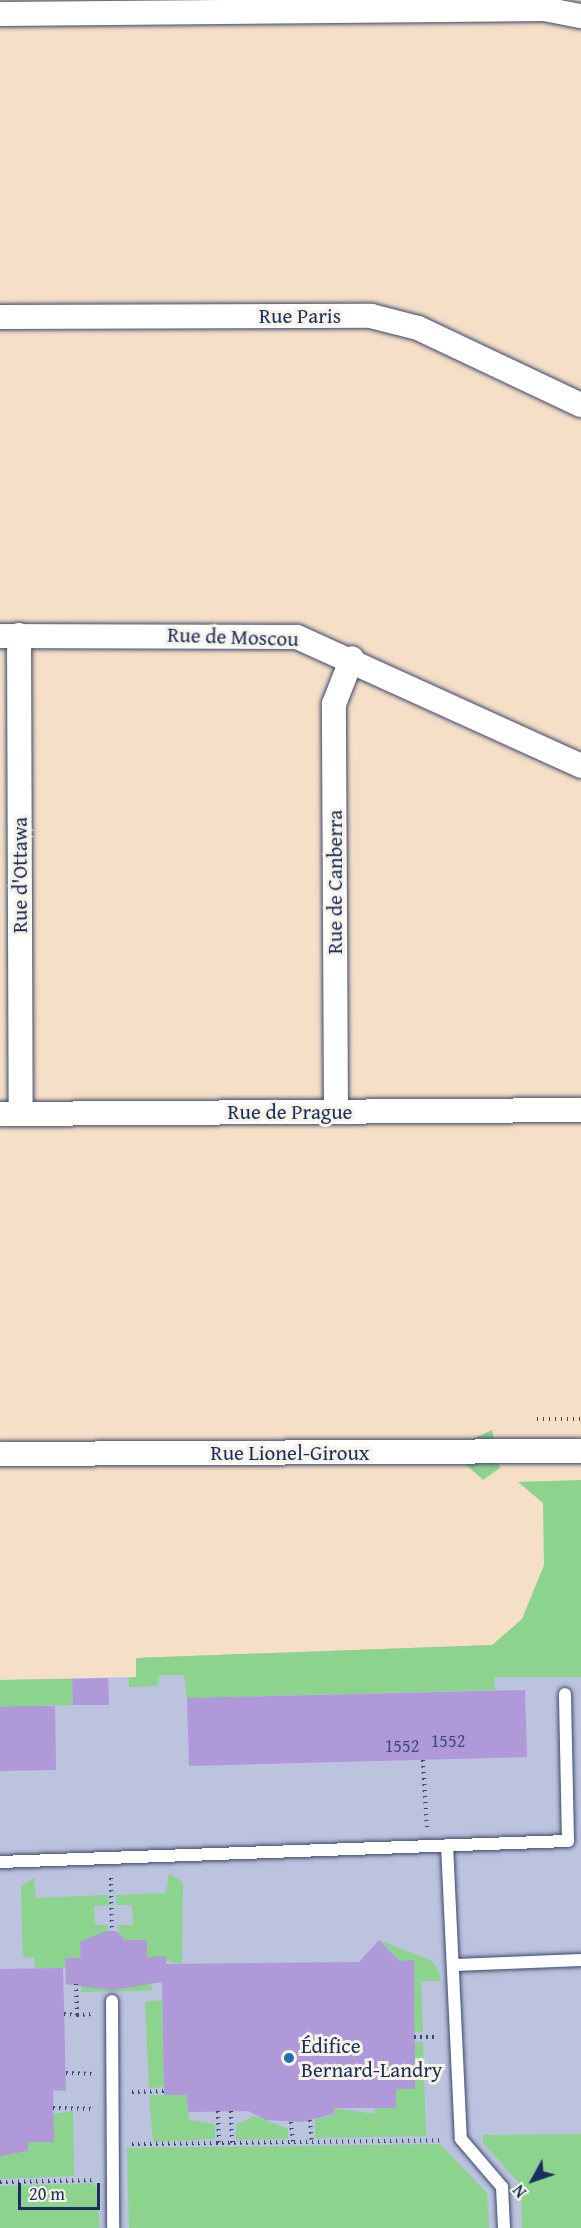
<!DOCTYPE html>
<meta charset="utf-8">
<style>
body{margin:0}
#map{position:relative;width:581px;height:2228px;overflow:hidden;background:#f5dfc6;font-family:"Gentium Book Plus",serif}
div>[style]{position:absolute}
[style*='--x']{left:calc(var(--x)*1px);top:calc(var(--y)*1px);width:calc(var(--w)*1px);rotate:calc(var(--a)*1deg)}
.industrial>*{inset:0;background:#bbc3de}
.green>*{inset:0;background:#8cd38e}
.building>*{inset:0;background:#af99d8}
.path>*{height:4px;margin-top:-2px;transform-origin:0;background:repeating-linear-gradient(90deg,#3c496e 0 1.5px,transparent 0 6px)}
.roads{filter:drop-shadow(0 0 2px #3c496e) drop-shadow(0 0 2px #3c496e)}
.lane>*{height:12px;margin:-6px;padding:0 6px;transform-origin:6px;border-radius:6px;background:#fff}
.street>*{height:24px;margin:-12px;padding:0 12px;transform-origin:12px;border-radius:12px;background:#fff}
.dots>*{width:16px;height:16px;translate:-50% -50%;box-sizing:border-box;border:3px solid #f7f3e8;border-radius:50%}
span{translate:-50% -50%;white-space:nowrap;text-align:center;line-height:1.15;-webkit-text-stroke:6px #f7f3e8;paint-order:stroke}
.number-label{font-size:18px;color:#404a7c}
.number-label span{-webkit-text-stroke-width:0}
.street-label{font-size:21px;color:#1b2f5e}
.poi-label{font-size:21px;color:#1b2f5e}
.left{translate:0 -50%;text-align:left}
.north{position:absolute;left:503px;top:2150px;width:60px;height:60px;-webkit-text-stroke:4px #f7f3e8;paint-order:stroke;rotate:230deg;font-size:16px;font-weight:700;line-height:24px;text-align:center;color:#1b2f5e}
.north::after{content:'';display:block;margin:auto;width:21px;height:27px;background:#1b2f5e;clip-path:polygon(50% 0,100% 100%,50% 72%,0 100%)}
.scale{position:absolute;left:18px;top:2183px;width:82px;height:27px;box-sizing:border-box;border:3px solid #1b2f5e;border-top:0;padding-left:8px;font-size:18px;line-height:21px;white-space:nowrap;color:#1b2f5e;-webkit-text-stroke:4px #f7f3e8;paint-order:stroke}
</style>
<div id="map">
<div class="industrial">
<i style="clip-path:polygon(492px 1645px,581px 1649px,581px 2228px,0 2228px,0 1680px,136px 1677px,136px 1658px)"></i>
</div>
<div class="green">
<i style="clip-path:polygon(492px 1430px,500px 1468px,483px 1480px,462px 1461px,469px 1441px)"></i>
<i style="clip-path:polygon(581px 1480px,581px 1677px,494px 1677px,495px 1690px,187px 1698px,184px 1675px,159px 1675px,158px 1686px,129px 1687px,129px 1678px,136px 1677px,136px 1658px,492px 1645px,522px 1619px,544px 1565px,543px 1503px,518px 1482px)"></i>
<i style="clip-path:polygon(72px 1679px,73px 1705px,0 1707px,0 1680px)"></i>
<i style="clip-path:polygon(169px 1873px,183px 1883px,182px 1964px,147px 1957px,147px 1940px,125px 1940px,118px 1933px,118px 1925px,133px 1925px,132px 1905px,116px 1905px,116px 1895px,166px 1893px)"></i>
<i style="clip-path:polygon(34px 1878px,36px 1898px,108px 1895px,109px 1905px,94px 1906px,95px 1925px,108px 1925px,108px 1931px,80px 1942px,81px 1958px,65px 1958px,65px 1968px,35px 1968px,34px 1957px,23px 1958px,21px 1886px)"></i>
<i style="clip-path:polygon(379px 1940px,432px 1961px,438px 1969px,441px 1981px,421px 1981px,423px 2032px,414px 2032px,414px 1961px,400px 1961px)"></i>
<i style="clip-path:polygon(151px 1983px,152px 1990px,145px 1991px,81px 1992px,81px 1984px,112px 1990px)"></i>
<i style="clip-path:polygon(162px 2000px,164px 2087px,149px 2088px,145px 2002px)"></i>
<i style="clip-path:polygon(414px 2042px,423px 2042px,426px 2136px,315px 2138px,315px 2119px,334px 2115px,334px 2108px,374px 2114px,375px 2108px,396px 2108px,396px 2089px,415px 2089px)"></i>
<i style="clip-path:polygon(149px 2095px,187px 2095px,189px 2120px,215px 2124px,215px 2139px,153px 2142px)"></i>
<i style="clip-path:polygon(73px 2111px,74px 2176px,0 2179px,0 2155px,28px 2151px,28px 2142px,52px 2114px)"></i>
<i style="clip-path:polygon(255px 2116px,288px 2129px,288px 2139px,236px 2140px,236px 2125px)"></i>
<i style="clip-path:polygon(581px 2134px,581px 2228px,522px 2228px,521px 2185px,483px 2143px,483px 2135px)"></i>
<i style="clip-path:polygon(440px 2144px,487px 2193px,489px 2228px,129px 2228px,127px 2148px)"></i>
<i style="clip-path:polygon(93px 2183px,98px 2190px,99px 2228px,0 2228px,0 2186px)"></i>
</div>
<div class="building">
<i style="clip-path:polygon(108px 1678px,109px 1705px,73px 1705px,72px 1679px)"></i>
<i style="clip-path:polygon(525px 1690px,527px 1757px,189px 1766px,187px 1698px)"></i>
<i style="clip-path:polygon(18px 1706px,55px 1706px,56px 1770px,0 1771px,0 1707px)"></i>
<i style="clip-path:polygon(106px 1931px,116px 1931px,125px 1940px,147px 1940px,147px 1957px,166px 1956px,166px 1964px,359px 1962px,379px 1940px,400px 1961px,414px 1960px,415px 2089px,396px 2089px,396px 2108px,334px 2108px,334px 2114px,302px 2122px,266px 2120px,248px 2111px,188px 2112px,187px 2095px,164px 2095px,162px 1982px,112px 1990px,66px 1984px,65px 1958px,81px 1958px,80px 1942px)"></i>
<i style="clip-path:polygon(63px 1968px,66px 2091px,53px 2090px,54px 2142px,28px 2142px,28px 2151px,0 2156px,0 1969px)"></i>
</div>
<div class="path">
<i style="--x:537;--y:1419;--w:44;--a:0"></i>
<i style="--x:423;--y:1760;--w:68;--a:86.6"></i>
<i style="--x:111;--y:1878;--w:53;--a:88.9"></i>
<i style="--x:64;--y:2014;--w:13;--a:4"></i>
<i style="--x:77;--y:2015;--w:31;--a:-92"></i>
<i style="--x:77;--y:2015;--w:17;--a:-3"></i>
<i style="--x:414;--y:2037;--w:23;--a:0"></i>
<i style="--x:66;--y:2073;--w:28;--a:2"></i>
<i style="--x:132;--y:2092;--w:32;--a:-2"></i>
<i style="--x:53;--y:2108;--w:41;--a:1.4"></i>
<i style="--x:218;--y:2111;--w:32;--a:88"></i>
<i style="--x:231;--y:2111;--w:32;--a:88"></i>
<i style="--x:310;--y:2120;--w:22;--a:85"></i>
<i style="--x:291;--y:2122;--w:20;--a:84"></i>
<i style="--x:132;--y:2144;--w:310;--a:-0.7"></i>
<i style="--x:0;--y:2182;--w:95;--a:-1.2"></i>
</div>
<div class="roads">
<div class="lane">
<i style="--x:447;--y:1845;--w:294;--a:87.3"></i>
<i style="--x:461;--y:2139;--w:63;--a:49.5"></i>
<i style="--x:502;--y:2187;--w:41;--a:87.2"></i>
<i style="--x:0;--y:1862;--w:568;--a:-2.12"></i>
<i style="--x:568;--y:1841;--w:147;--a:-91.2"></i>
<i style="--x:455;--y:1965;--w:126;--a:-2.3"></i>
<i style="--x:112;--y:2001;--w:227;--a:89.7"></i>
</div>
<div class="street">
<i style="--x:0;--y:14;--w:544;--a:-0.53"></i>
<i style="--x:544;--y:9;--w:38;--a:11"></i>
<i style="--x:0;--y:317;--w:371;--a:-0.2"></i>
<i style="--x:371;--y:316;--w:49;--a:14.3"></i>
<i style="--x:418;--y:328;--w:180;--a:25.3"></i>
<i style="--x:19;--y:635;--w:479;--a:89.8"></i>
<i style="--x:0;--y:636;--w:297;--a:0.2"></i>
<i style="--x:297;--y:637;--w:312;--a:24.4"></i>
<i style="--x:336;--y:1112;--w:408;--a:-90.3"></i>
<i style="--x:334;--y:704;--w:49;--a:-68.6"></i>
<i style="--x:0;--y:1114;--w:581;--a:-0.39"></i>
<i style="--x:0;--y:1454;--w:581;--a:-0.3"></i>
</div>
</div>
<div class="dots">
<i style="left:289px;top:2058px;background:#1f6fb2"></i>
</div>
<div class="number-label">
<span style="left:448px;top:1741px">1552</span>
<span style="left:402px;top:1746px">1552</span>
</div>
<div class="street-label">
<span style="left:300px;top:316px">Rue Paris</span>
<span style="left:233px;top:637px;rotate:2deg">Rue de Moscou</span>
<span style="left:20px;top:875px;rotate:-90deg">Rue d'Ottawa</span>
<span style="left:335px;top:882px;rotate:-90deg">Rue de Canberra</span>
<span style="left:290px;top:1112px">Rue de Prague</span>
<span style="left:290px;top:1453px">Rue Lionel-Giroux</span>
</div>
<div class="poi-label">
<span class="left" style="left:301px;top:2058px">Édifice<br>Bernard-Landry</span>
</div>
<div class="north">N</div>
<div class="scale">20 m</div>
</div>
